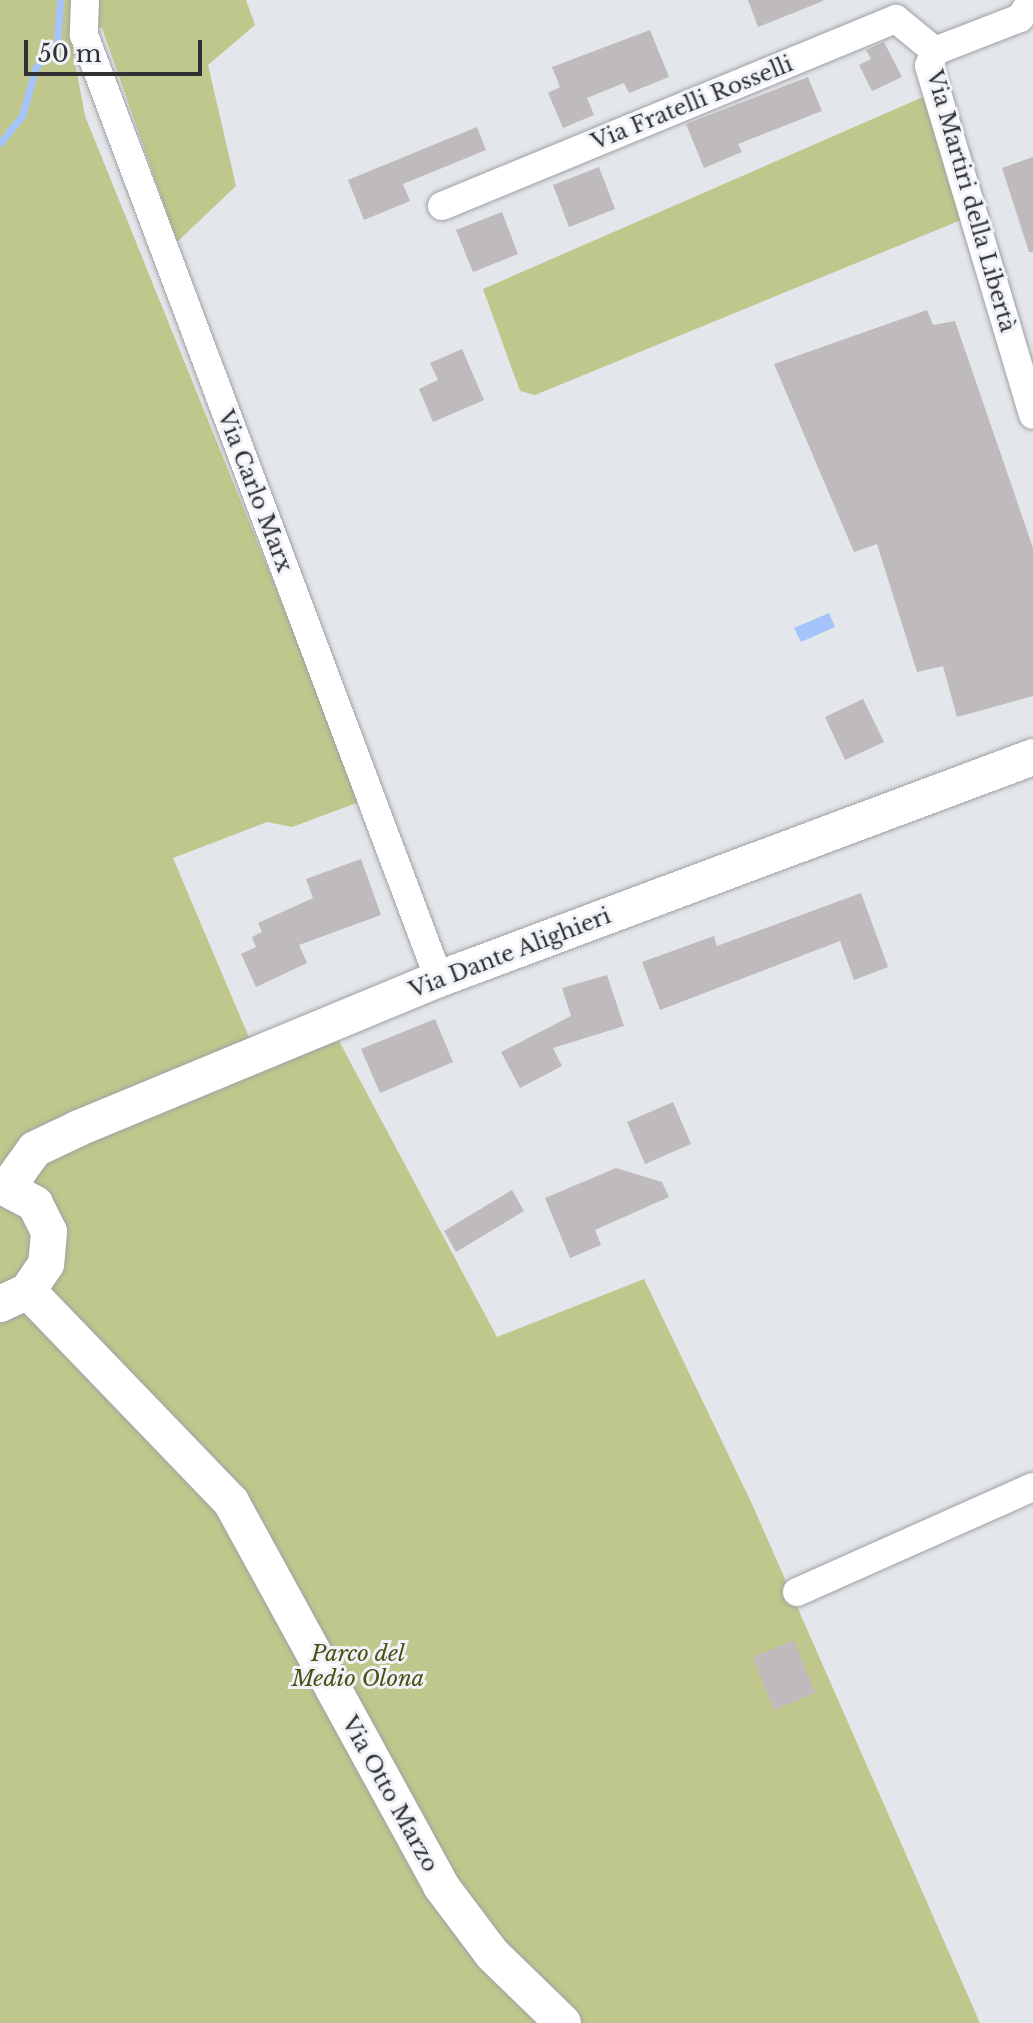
<!DOCTYPE html>
<meta charset="utf-8">
<style>
body{margin:0}
#map{position:relative;width:1033px;height:2023px;overflow:hidden;background:#e3e6ea;font-family:"Libre Baskerville",serif}
div>[style]{position:absolute}
[style*='--x']{left:calc(var(--x)*1px);top:calc(var(--y)*1px);width:calc(var(--w)*1px);rotate:calc(var(--a)*1deg)}
.green>*{inset:0;background:#bfc78c}
.water>*{inset:0;background:#a5c4fc}
.stream>*{height:7px;margin:-3.5px;padding:0 3.5px;transform-origin:3.5px;border-radius:3.5px;background:#a5c4fc}
.building>*{inset:0;background:#bfbabc}
.roads{filter:drop-shadow(0 0 2px #9ea1a4) drop-shadow(0 0 2px #9ea1a4)}
.minor>*{height:28px;margin:-14px;padding:0 14px;transform-origin:14px;border-radius:14px;background:#fff}
.tertiary>*{height:36px;margin:-18px;padding:0 18px;transform-origin:18px;border-radius:18px;background:#fff}
span{translate:-50% -50%;white-space:nowrap;text-align:center;line-height:1.15;-webkit-text-stroke:6px #f0f3f7;paint-order:stroke}
.street-label{font-size:22px;color:#303133}
.park-label{font-size:22px;color:#4b5112;font-style:italic}
.scale{position:absolute;left:24px;top:40px;width:178px;height:36px;box-sizing:border-box;border:4px solid #303133;border-top:0;padding-left:10px;font-size:24px;line-height:28px;white-space:nowrap;color:#303133;-webkit-text-stroke:6px #f0f3f7;paint-order:stroke}
</style>
<div id="map">
<div class="green">
<i style="clip-path:polygon(0 0,246px 0,255px 25px,208px 65px,236px 186px,177px 242px,102px 28px,82px 24px,74px 57px,85px 116px,362px 801px,292px 827px,267px 822px,173px 858px,262px 1068px,339px 1041px,497px 1337px,644px 1279px,752px 1504px,980px 2023px,0 2023px)"></i>
<i style="clip-path:polygon(923px 97px,966px 218px,535px 395px,520px 391px,483px 289px)"></i>
</div>
<div class="water">
<i style="clip-path:polygon(829px 613px,835px 627px,801px 642px,794px 628px)"></i>
</div>
<div class="stream">
<i style="--x:0;--y:143;--w:35;--a:-51"></i>
<i style="--x:22;--y:116;--w:51;--a:-74.1"></i>
<i style="--x:36;--y:67;--w:32;--a:-49"></i>
<i style="--x:57;--y:43;--w:43;--a:-86"></i>
</div>
<div class="building">
<i style="clip-path:polygon(748px 0,823px 0,823px 1px,758px 27px)"></i>
<i style="clip-path:polygon(650px 30px,669px 77px,629px 93px,624px 83px,587px 98px,594px 115px,563px 128px,548px 93px,560px 87px,552px 67px)"></i>
<i style="clip-path:polygon(884px 42px,902px 77px,872px 91px,859px 65px,871px 59px,866px 50px)"></i>
<i style="clip-path:polygon(808px 77px,822px 111px,738px 144px,742px 152px,704px 168px,686px 124px)"></i>
<i style="clip-path:polygon(477px 127px,486px 150px,403px 184px,410px 201px,364px 220px,348px 180px)"></i>
<i style="clip-path:polygon(1033px 157px,1033px 252px,1029px 252px,1002px 168px)"></i>
<i style="clip-path:polygon(599px 167px,615px 209px,569px 227px,553px 185px)"></i>
<i style="clip-path:polygon(502px 212px,518px 254px,473px 272px,456px 230px)"></i>
<i style="clip-path:polygon(927px 310px,933px 325px,955px 321px,1033px 548px,1033px 696px,957px 717px,943px 666px,917px 672px,877px 544px,854px 552px,774px 364px)"></i>
<i style="clip-path:polygon(462px 349px,484px 400px,433px 422px,419px 389px,438px 380px,430px 363px)"></i>
<i style="clip-path:polygon(863px 699px,884px 742px,845px 760px,825px 717px)"></i>
<i style="clip-path:polygon(361px 859px,381px 915px,299px 945px,307px 963px,256px 987px,241px 954px,256px 947px,252px 937px,262px 932px,258px 923px,313px 898px,306px 879px)"></i>
<i style="clip-path:polygon(861px 893px,888px 967px,854px 980px,840px 941px,660px 1010px,642px 962px,714px 936px,717px 946px)"></i>
<i style="clip-path:polygon(607px 975px,624px 1026px,553px 1048px,562px 1066px,520px 1088px,501px 1052px,571px 1016px,562px 988px)"></i>
<i style="clip-path:polygon(435px 1019px,453px 1062px,380px 1093px,361px 1049px)"></i>
<i style="clip-path:polygon(673px 1102px,691px 1144px,645px 1164px,627px 1122px)"></i>
<i style="clip-path:polygon(616px 1168px,662px 1182px,669px 1197px,595px 1230px,601px 1245px,570px 1258px,545px 1198px)"></i>
<i style="clip-path:polygon(512px 1190px,524px 1211px,456px 1252px,444px 1231px)"></i>
<i style="clip-path:polygon(794px 1640px,815px 1693px,774px 1710px,753px 1657px)"></i>
</div>
<div class="roads">
<div class="minor">
<i style="--x:85;--y:0;--w:35;--a:92"></i>
<i style="--x:84;--y:35;--w:1009;--a:69.39"></i>
<i style="--x:1032;--y:0;--w:22;--a:124"></i>
<i style="--x:1020;--y:18;--w:91;--a:158.8"></i>
<i style="--x:935;--y:51;--w:16;--a:112"></i>
<i style="--x:929;--y:66;--w:364;--a:73.4"></i>
<i style="--x:442;--y:206;--w:491;--a:-22.4"></i>
<i style="--x:896;--y:19;--w:50;--a:39.4"></i>
<i style="--x:797;--y:1592;--w:258;--a:-24"></i>
</div>
<div class="tertiary">
<i style="--x:0;--y:1185;--w:40;--a:28"></i>
<i style="--x:35;--y:1204;--w:31;--a:63"></i>
<i style="--x:49;--y:1232;--w:32;--a:95"></i>
<i style="--x:46;--y:1264;--w:32;--a:124"></i>
<i style="--x:28;--y:1291;--w:31;--a:155"></i>
<i style="--x:9;--y:1185;--w:44;--a:-54.2"></i>
<i style="--x:35;--y:1149;--w:49;--a:-25.5"></i>
<i style="--x:79;--y:1128;--w:390;--a:-22.5"></i>
<i style="--x:439;--y:979;--w:634;--a:-20.49"></i>
<i style="--x:28;--y:1291;--w:293;--a:46.1"></i>
<i style="--x:231;--y:1502;--w:438;--a:61.3"></i>
<i style="--x:441;--y:1886;--w:85;--a:53.1"></i>
<i style="--x:492;--y:1954;--w:99;--a:44.2"></i>
</div>
</div>
<div class="street-label">
<span style="left:692px;top:103px;rotate:-22deg">Via Fratelli Rosselli</span>
<span style="left:971px;top:201px;rotate:74deg">Via Martiri della Libertà</span>
<span style="left:255px;top:491px;rotate:69deg">Via Carlo Marx</span>
<span style="left:510px;top:953px;rotate:-21deg">Via Dante Alighieri</span>
<span style="left:390px;top:1794px;rotate:61deg">Via Otto Marzo</span>
</div>
<div class="park-label">
<span style="left:358px;top:1666px">Parco del<br>Medio Olona</span>
</div>
<div class="scale">50 m</div>
</div>
